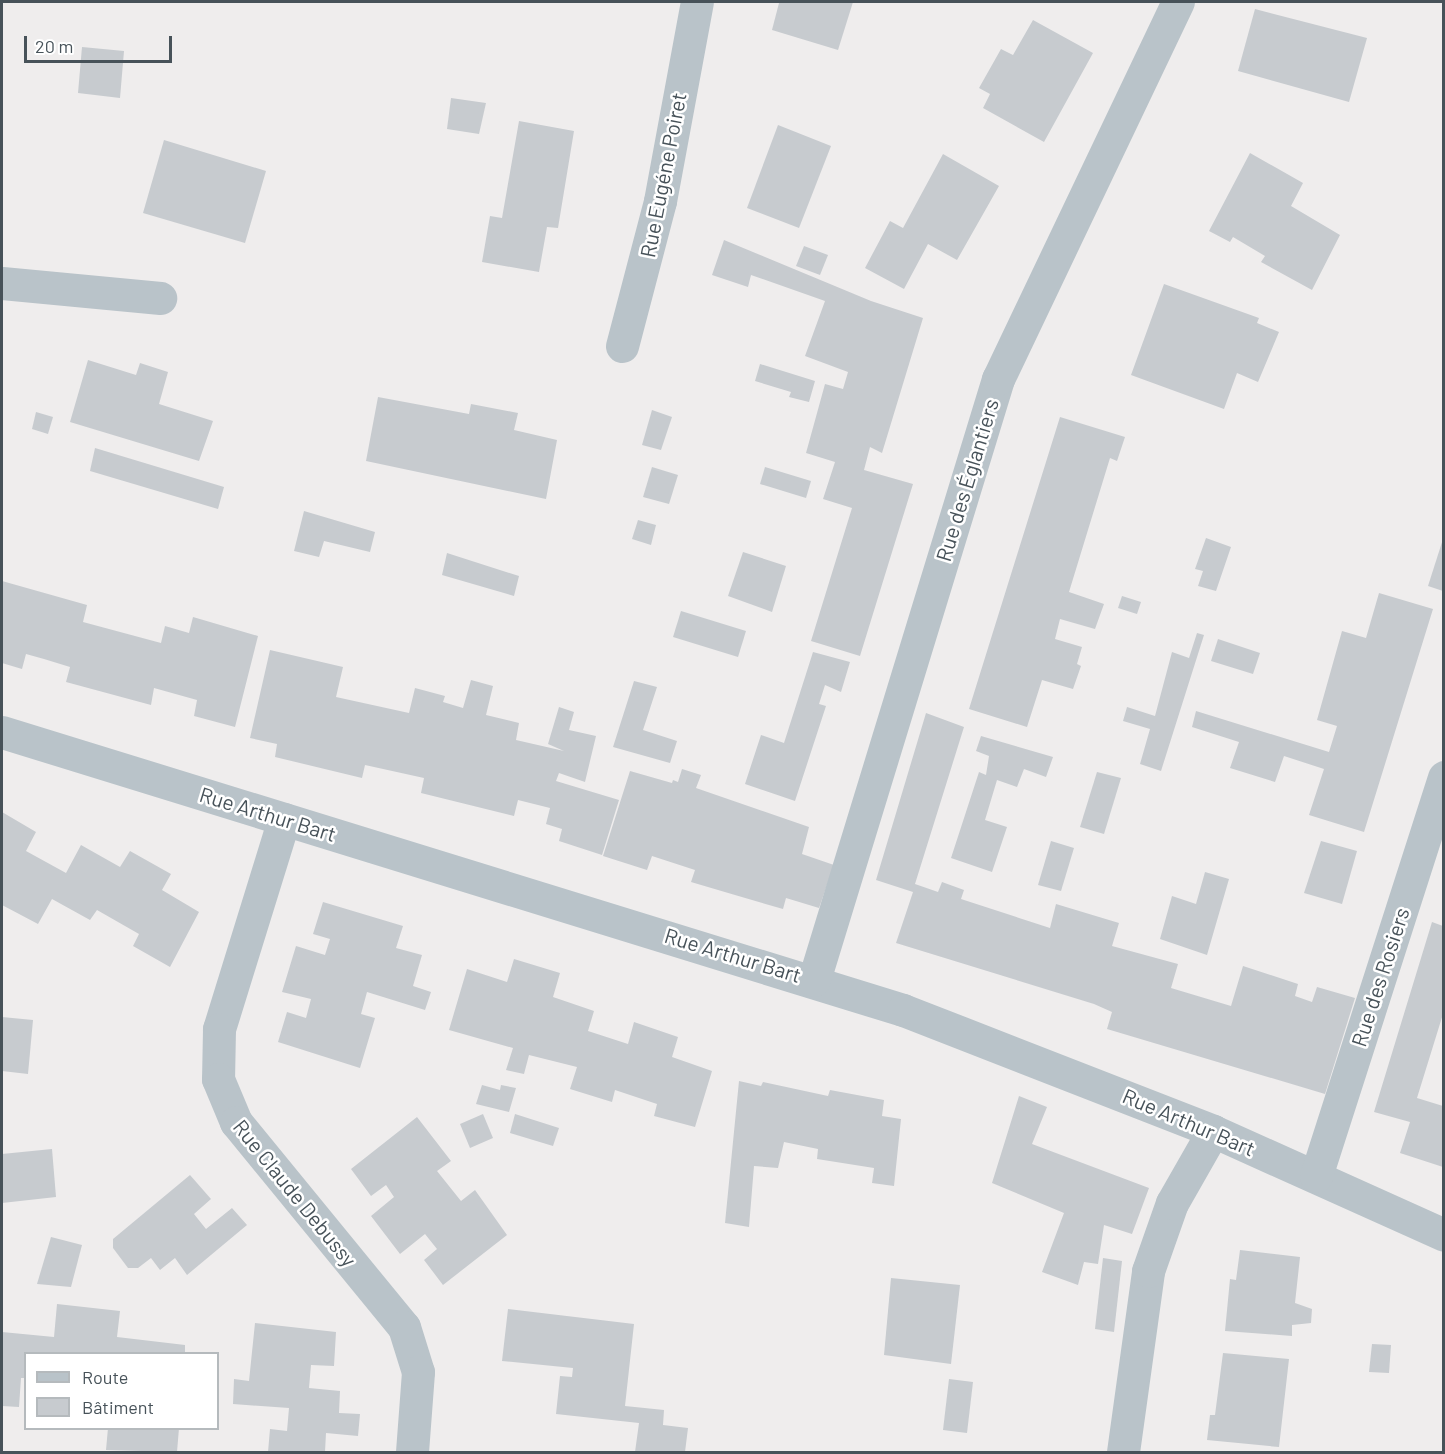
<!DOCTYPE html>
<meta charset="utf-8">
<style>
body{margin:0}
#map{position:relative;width:1445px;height:1454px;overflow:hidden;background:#efeded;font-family:Barlow,sans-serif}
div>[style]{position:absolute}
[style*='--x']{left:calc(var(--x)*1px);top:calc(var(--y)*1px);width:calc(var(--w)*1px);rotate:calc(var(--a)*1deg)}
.building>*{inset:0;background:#c7cbcf}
.street>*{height:33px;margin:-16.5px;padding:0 16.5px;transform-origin:16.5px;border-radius:16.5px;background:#b9c3c9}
span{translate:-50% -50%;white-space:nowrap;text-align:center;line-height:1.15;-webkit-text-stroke:5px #fff;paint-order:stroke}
.street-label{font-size:21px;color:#475259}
.frame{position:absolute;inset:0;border:3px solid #475259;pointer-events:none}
.legend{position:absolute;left:24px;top:1352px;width:195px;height:78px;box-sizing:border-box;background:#fff;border:2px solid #b5babd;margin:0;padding:8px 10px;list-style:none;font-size:18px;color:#475259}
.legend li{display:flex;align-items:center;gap:12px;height:30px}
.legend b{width:30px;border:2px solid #b5babd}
.scale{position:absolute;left:24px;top:36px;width:148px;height:27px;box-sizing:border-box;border:3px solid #475259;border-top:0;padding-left:8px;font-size:18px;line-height:21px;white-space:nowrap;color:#475259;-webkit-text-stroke:4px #fff;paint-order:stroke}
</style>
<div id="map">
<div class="building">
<i style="clip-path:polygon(786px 2px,853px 2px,838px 50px,772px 30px,779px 3px)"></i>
<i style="clip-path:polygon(1255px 9px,1367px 38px,1349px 102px,1238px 71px)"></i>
<i style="clip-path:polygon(1033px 20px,1093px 53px,1044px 142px,983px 108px,990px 94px,979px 88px,1001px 49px,1013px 55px)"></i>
<i style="clip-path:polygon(82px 47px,124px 51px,120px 98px,78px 93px)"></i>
<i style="clip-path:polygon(451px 98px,486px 103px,479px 134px,447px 129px)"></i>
<i style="clip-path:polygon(519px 121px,574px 131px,558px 228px,547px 227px,539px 272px,482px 262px,490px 216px,502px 218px)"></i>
<i style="clip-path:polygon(778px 125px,831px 146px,799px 228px,747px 208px)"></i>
<i style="clip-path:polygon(164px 140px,266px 171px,245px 243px,143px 213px)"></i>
<i style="clip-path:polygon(1250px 153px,1303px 183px,1291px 206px,1340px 235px,1312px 290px,1261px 262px,1265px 256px,1233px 237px,1230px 242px,1209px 231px)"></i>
<i style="clip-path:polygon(943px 154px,999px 186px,957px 260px,928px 244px,904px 289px,865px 268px,890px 221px,903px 228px)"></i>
<i style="clip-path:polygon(724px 240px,871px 301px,923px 318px,882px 453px,870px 447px,864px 470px,913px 484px,860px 656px,811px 641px,852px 508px,823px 499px,835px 462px,806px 453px,825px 384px,843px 389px,848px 372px,805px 356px,825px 301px,751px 275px,748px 287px,712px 275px)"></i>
<i style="clip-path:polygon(804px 246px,828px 255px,820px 275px,796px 266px)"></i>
<i style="clip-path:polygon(1164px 284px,1259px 318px,1257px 323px,1279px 332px,1258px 382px,1237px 373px,1224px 409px,1131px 375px)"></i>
<i style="clip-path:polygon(88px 360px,136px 375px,140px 363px,168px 372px,159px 404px,213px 421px,199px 461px,70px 422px)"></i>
<i style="clip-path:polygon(760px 364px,815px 381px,809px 402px,789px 397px,791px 392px,755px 381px)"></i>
<i style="clip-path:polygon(378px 397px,469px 414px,471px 404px,518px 413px,514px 430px,557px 440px,546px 499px,366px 461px)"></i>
<i style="clip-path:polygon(652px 410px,672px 417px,661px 450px,642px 445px)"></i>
<i style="clip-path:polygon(36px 412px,53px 417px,48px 434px,32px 429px)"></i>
<i style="clip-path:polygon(1060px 417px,1125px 437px,1117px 461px,1110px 458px,1069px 592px,1104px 604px,1095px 629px,1060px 619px,1055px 639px,1082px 647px,1077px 664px,1081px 666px,1073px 689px,1042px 680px,1027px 727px,969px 709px)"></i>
<i style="clip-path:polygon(95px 448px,224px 487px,218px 509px,90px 471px)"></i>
<i style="clip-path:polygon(652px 467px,678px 475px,669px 504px,643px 497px)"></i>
<i style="clip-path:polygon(765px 467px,811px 481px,806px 498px,760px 484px)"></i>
<i style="clip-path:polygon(304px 511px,375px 532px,370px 552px,324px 541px,319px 557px,294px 551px)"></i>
<i style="clip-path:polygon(638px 520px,656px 525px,651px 545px,632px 539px)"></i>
<i style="clip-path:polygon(1206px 538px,1231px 547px,1216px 591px,1198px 586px,1203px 571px,1195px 569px)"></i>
<i style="clip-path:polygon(1443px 539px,1443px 591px,1428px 586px)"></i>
<i style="clip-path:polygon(743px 552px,786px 566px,772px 612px,728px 596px)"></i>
<i style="clip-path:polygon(447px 553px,519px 576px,514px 596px,442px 575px)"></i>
<i style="clip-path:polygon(2px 581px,87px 605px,83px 622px,161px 643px,165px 626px,189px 633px,193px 617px,258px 636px,235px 727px,194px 716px,197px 700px,154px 688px,151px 705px,66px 682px,70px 667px,44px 659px,26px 654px,22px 669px,2px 663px)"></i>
<i style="clip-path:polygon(1379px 593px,1433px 609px,1364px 832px,1309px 815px,1324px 769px,1284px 756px,1275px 782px,1230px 768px,1239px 742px,1192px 727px,1196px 711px,1329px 752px,1337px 726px,1317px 720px,1342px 631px,1366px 638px)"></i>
<i style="clip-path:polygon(1122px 596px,1141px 602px,1137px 614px,1118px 608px)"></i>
<i style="clip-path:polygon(681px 611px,746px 631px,738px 657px,673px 637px)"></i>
<i style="clip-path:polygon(1197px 633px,1204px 635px,1161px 771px,1140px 764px,1150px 729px,1123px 721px,1127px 707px,1155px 716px,1172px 652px,1189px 658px)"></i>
<i style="clip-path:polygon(1218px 639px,1260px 653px,1253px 674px,1211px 661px)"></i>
<i style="clip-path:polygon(270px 650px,343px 667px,336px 697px,409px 713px,415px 688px,445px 696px,443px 702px,463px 708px,471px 680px,493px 686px,486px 715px,519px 723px,516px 740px,564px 751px,548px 744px,559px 707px,574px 712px,569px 730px,596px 736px,585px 782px,559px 773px,556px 781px,619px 800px,602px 855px,559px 841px,562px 829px,546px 824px,550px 808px,518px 800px,514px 816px,421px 793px,424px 778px,365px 765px,362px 778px,275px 757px,277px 744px,250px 738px)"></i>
<i style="clip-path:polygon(813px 652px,850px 662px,841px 692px,825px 685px,819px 704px,826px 706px,795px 801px,745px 784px,761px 735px,784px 743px)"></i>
<i style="clip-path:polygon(634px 681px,657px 687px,643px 730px,677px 741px,670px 763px,613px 747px)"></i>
<i style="clip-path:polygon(926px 713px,964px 727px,915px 884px,938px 892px,942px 882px,964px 890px,961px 899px,1050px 928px,1056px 904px,1119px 923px,1112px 946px,1178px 964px,1171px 988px,1231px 1006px,1243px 966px,1298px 984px,1295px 996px,1312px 1002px,1317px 987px,1355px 998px,1325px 1094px,1107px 1029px,1112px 1012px,1094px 1004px,896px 943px,913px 892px,876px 880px)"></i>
<i style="clip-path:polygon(981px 736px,1053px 757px,1046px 777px,1024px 769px,1017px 787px,997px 780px,985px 820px,1007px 827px,992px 872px,951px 858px,979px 772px,986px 775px,989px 756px,976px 751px)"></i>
<i style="clip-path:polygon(682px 769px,701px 775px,696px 788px,809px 827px,802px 854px,834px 865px,819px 908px,786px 898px,783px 909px,735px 895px,691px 882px,695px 870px,652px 856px,647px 870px,603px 856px,630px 771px,672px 783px,673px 780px,678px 782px)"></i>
<i style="clip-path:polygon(1097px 772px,1121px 778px,1104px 834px,1080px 827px)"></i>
<i style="clip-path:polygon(2px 812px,36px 832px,26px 851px,66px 873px,81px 845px,120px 867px,130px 851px,171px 874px,162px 890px,199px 912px,170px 967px,133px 946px,139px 934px,97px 910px,90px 920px,52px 899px,38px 924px,2px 905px)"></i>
<i style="clip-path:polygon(1051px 841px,1074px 848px,1061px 891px,1038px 885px)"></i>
<i style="clip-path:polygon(1321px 841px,1357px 851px,1342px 904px,1304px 893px)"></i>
<i style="clip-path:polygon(1205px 872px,1229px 879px,1207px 955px,1160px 939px,1172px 896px,1196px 904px)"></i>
<i style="clip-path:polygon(323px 902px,403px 926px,396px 948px,422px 955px,413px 986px,431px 992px,425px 1010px,367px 992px,361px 1014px,375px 1018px,360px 1068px,278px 1042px,287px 1012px,306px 1018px,311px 999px,282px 992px,296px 946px,325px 955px,330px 939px,313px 934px)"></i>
<i style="clip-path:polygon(1432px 922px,1443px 926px,1443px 1014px,1417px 1098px,1443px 1106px,1443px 1167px,1400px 1153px,1410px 1122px,1374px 1112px)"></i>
<i style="clip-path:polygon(514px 959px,560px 973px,553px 997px,594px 1011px,588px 1031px,628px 1044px,634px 1022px,678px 1037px,672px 1057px,712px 1071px,695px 1127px,654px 1116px,657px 1104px,615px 1090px,612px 1102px,570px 1089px,577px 1067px,529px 1055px,524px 1074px,506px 1070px,513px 1048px,449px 1030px,467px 969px,507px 982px)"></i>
<i style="clip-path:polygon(2px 1017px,33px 1020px,28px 1074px,2px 1071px)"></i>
<i style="clip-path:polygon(739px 1081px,761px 1086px,763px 1082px,828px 1096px,830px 1090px,884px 1100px,882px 1116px,901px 1119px,894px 1186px,872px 1183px,874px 1168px,817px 1159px,818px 1149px,784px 1142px,778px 1168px,754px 1166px,749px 1227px,725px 1223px)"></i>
<i style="clip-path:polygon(482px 1085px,500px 1090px,501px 1085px,516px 1088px,509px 1112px,476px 1104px)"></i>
<i style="clip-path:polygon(1019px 1096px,1047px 1107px,1032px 1144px,1149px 1188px,1132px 1234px,1104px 1225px,1098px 1264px,1084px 1262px,1078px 1285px,1042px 1272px,1064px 1213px,992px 1183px)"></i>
<i style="clip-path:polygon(483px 1114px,493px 1138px,470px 1148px,460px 1124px)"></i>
<i style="clip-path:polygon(515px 1114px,559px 1128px,553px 1146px,510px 1133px)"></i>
<i style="clip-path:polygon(417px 1117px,451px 1161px,437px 1171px,461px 1201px,475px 1190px,507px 1235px,443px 1285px,424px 1260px,437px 1249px,425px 1234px,400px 1254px,371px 1216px,394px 1197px,386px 1185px,371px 1196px,351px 1169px)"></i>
<i style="clip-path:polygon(52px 1149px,56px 1197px,2px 1203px,2px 1154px)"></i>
<i style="clip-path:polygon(190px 1175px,211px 1199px,194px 1214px,206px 1229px,232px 1208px,247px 1225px,187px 1275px,175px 1258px,160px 1270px,151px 1258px,138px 1268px,128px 1268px,113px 1248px,113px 1239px)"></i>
<i style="clip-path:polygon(51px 1237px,82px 1245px,71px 1287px,37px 1284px)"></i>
<i style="clip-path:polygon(1240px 1250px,1300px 1257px,1295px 1303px,1312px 1309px,1311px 1323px,1292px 1325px,1292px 1336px,1225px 1331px,1230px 1279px,1236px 1280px)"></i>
<i style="clip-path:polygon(1103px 1258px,1122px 1261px,1114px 1332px,1095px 1329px)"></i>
<i style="clip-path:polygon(891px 1278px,960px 1285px,951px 1364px,884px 1355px)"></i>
<i style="clip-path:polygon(57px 1304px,120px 1311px,117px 1337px,185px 1345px,185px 1353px,26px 1353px,26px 1378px,21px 1378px,19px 1407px,2px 1406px,2px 1332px,54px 1337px)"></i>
<i style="clip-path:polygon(508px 1309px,634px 1324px,625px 1406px,664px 1410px,663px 1425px,688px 1428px,685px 1452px,635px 1452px,639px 1423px,556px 1414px,560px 1376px,572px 1377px,573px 1368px,502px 1361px)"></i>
<i style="clip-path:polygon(255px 1323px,336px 1332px,334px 1366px,311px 1365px,309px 1388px,340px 1391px,339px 1413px,360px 1414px,358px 1436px,326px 1433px,325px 1452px,268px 1452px,270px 1429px,287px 1431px,289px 1408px,233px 1404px,234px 1379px,249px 1381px)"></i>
<i style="clip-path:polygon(1372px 1344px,1391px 1345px,1389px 1373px,1369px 1372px)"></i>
<i style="clip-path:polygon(1223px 1353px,1289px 1359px,1279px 1447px,1207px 1440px,1210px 1415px,1215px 1415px)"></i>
<i style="clip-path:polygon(949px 1379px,973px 1382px,967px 1433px,943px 1430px)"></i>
<i style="clip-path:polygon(108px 1428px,179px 1428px,177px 1452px,106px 1450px)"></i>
</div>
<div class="street">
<i style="--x:2;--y:283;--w:159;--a:5.4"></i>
<i style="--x:622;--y:346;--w:150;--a:-75.3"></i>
<i style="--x:660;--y:201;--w:202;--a:-79.5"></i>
<i style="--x:2;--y:732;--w:943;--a:17.15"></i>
<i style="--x:903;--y:1010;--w:333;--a:21.3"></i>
<i style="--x:1213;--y:1131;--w:253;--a:24.2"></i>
<i style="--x:284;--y:819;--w:220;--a:107.2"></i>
<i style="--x:219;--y:1029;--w:50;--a:91.1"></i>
<i style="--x:218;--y:1079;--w:47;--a:67.3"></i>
<i style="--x:236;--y:1122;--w:265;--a:50.7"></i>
<i style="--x:404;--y:1327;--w:47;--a:72.7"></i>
<i style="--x:418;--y:1372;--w:80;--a:94.3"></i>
<i style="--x:814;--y:980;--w:629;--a:-72.98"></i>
<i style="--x:998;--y:379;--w:418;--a:-64.5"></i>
<i style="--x:1316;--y:1176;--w:419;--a:-72.2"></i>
<i style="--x:1123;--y:1452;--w:183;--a:-82.1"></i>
<i style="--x:1148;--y:1271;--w:72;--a:-70.6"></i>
<i style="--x:1172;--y:1203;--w:83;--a:-60.3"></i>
</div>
<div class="street-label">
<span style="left:663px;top:175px;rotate:-79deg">Rue Eugéne Poiret</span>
<span style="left:967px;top:480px;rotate:-73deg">Rue des Églantiers</span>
<span style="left:268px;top:814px;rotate:17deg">Rue Arthur Bart</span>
<span style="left:733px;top:955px;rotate:17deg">Rue Arthur Bart</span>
<span style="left:1380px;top:977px;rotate:-72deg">Rue des Rosiers</span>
<span style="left:1189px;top:1122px;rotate:23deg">Rue Arthur Bart</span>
<span style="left:295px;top:1193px;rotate:51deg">Rue Claude Debussy</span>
</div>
<div class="frame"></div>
<ul class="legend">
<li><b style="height:8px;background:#b9c3c9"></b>Route</li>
<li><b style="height:16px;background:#c7cbcf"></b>Bâtiment</li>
</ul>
<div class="scale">20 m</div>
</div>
